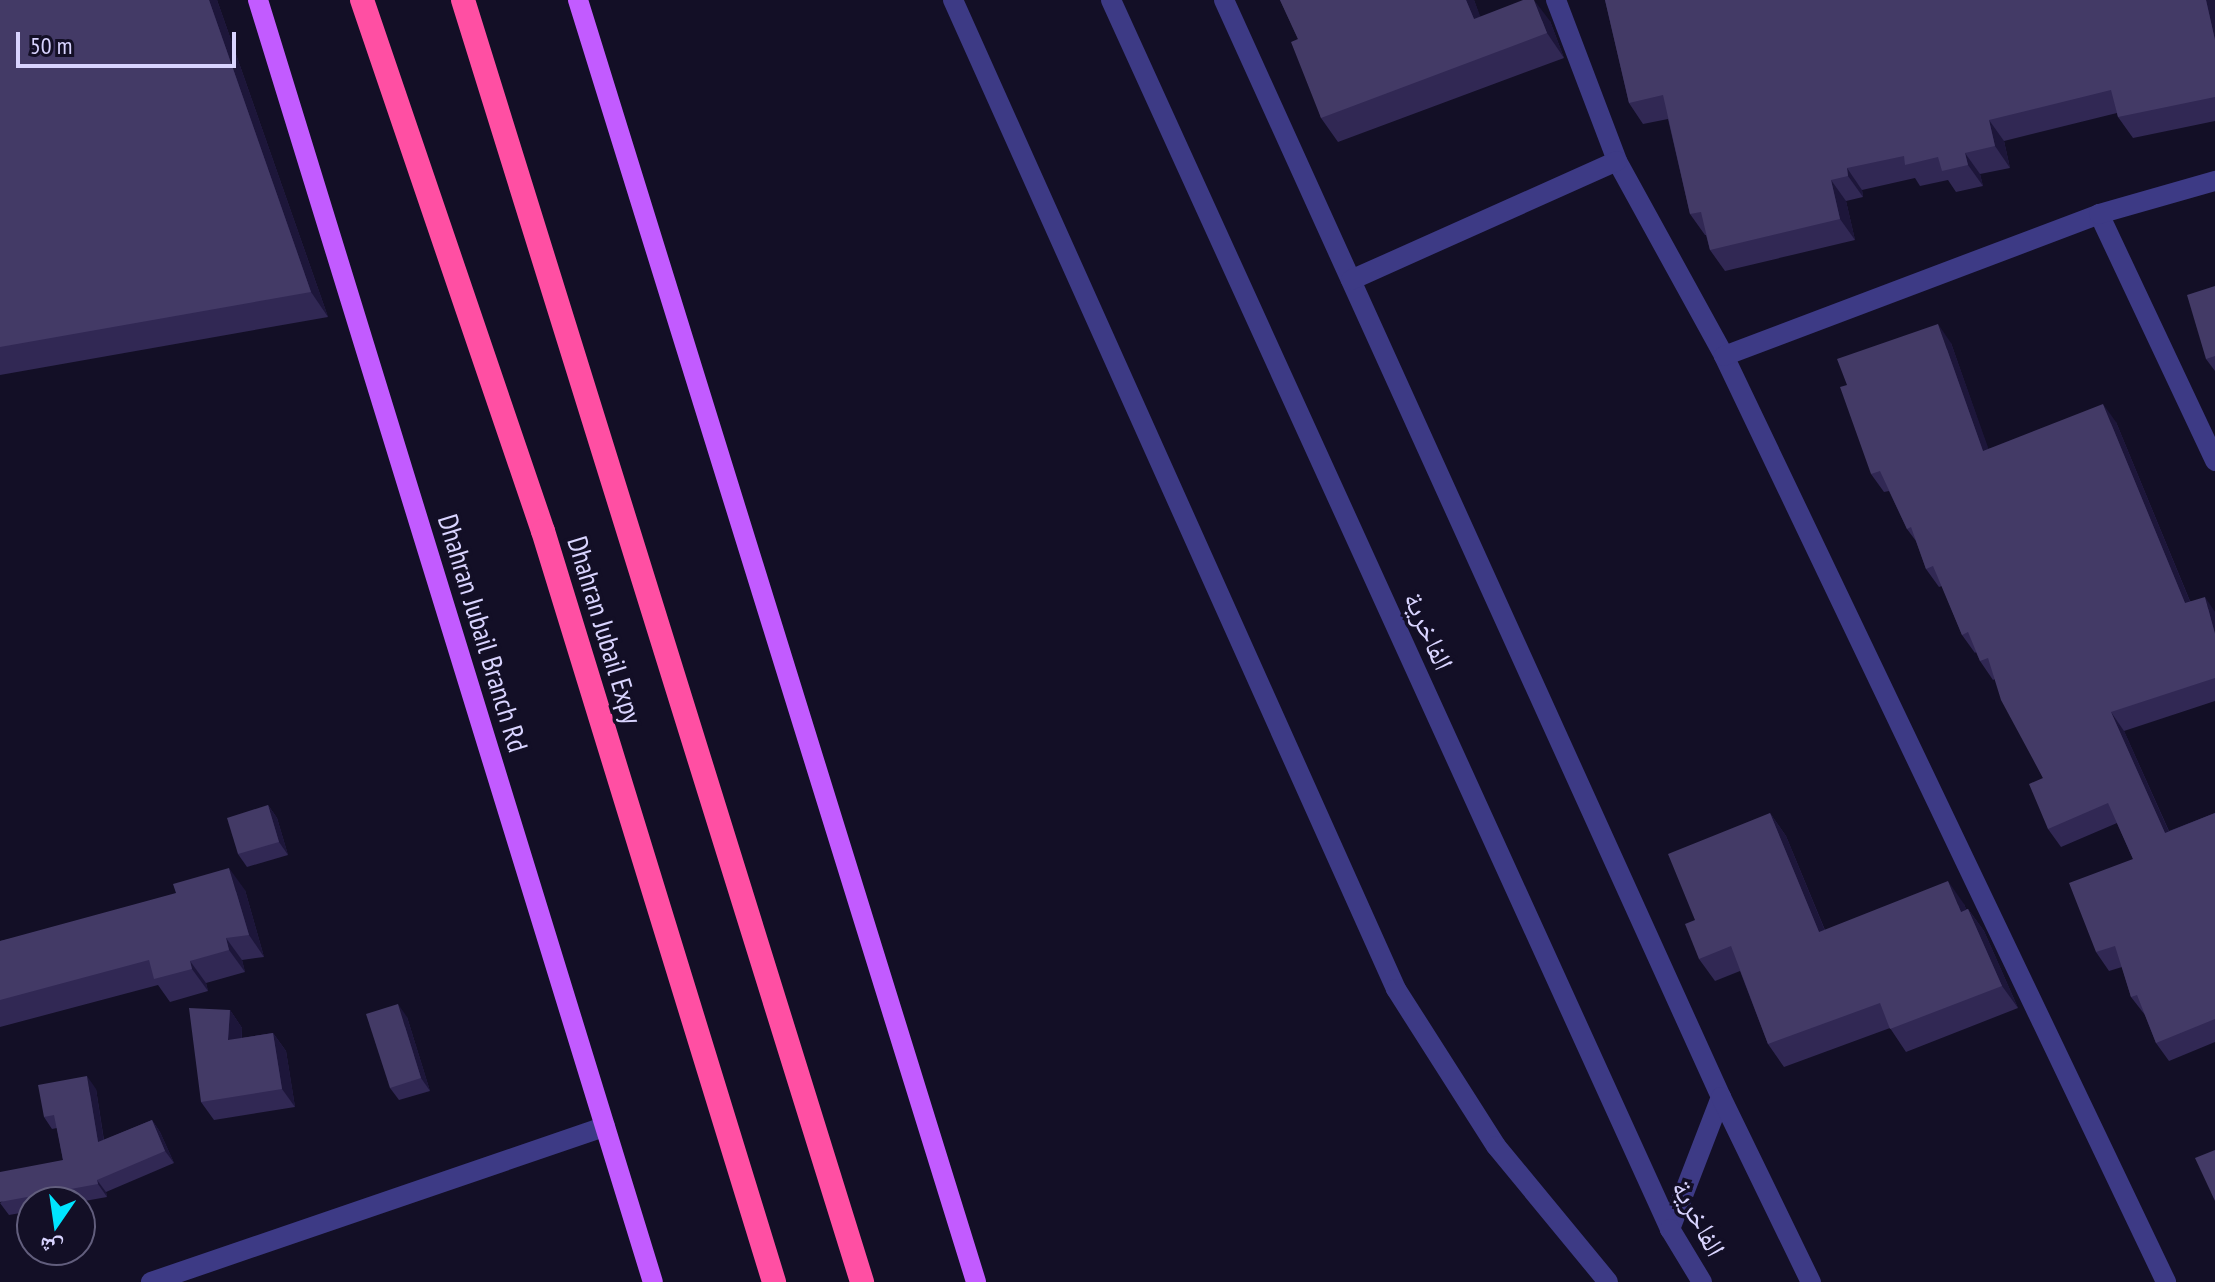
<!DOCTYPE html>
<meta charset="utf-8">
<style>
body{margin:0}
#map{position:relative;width:2215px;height:1282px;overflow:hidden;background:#130f26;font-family:"PT Sans Narrow","Noto Naskh Arabic",sans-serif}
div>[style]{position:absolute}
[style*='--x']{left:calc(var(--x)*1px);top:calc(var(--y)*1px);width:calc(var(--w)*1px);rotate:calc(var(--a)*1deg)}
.minor>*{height:20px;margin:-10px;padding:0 10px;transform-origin:10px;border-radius:10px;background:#3d3a85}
.tertiary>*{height:20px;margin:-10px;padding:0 10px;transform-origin:10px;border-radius:10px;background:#3d3a85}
.primary>*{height:20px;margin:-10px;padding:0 10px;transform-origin:10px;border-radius:10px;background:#c25bff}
.motorway>*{height:24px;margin:-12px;padding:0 12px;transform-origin:12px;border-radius:12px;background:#ff4fa3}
.wall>*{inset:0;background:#312854}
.shaded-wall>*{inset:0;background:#1d163a}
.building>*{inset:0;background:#433a66}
span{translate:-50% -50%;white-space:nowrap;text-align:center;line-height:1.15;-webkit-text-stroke:7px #130f26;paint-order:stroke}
.street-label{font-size:28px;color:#d9d4ff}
.north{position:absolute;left:16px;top:1186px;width:80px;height:80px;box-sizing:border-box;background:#130f26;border:2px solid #625e7d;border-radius:50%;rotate:193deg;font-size:22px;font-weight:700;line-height:32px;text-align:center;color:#d9d4ff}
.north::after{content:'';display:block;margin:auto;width:28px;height:36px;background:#00e5ff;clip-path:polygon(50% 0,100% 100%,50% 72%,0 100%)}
.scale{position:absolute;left:16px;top:32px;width:220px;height:36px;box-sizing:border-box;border:4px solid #d9d4ff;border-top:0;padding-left:10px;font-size:24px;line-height:28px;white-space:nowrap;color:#d9d4ff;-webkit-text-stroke:6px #130f26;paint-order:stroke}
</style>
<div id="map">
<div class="minor">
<i style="--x:1224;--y:0;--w:1204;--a:65.63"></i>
<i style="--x:1721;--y:1097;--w:142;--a:111.1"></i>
<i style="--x:1556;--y:0;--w:172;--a:69.2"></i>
<i style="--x:1617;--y:161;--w:222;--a:61.2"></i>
<i style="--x:1724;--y:356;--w:1026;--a:64.48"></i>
<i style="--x:2099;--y:214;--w:273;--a:64.8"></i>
<i style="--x:1351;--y:280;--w:291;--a:-24.1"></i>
<i style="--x:1724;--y:356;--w:401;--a:-20.7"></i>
<i style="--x:2099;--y:214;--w:121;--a:-15.9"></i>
<i style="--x:1721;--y:1097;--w:206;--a:64.1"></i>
<i style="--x:151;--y:1282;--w:480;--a:-18.9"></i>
</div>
<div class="tertiary">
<i style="--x:953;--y:0;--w:1084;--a:65.87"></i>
<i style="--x:1396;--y:989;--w:186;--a:57.5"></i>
<i style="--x:1496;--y:1146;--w:176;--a:50.5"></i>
<i style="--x:1111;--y:0;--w:1350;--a:65.54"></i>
<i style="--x:1670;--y:1229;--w:62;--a:58.9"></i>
</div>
<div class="primary">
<i style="--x:258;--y:0;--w:1341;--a:72.88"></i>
<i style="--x:578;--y:0;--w:1342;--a:72.75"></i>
</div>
<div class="motorway">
<i style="--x:362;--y:0;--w:561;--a:71.18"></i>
<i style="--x:543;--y:531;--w:786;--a:72.9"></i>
<i style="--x:463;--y:0;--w:1343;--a:72.71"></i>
</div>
<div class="wall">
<i style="clip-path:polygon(0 0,217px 0,328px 317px,0 375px)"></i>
<i style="clip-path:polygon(1280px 0,1474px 0,1480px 17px,1550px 21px,1564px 58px,1338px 142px,1321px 118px,1298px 39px)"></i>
<i style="clip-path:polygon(1605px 0,2215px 0,2215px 121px,2133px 138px,2118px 117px,2117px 113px,2004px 141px,2010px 168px,1980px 174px,1983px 186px,1956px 192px,1948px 180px,1920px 186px,1915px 178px,1862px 190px,1863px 197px,1846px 201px,1855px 240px,1725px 271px,1710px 250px,1706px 235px,1705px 235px,1690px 214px,1668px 119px,1643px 124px,1629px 103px)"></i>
<i style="clip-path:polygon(2215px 286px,2215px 371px,2206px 359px)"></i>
<i style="clip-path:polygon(1951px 343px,1988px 449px,2116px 422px,2190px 601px,2215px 612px,2215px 701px,2124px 731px,2169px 831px,2215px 813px,2215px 1042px,2169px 1061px,2156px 1043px,2145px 1015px,2131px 997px,2122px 967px,2109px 971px,2096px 952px,2133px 859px,2117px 823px,2061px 847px,2048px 829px,2043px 778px,1995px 679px,1993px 680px,1980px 661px,1976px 652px,1975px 653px,1962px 635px,1942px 586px,1939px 587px,1926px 569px,1916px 541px,1907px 529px,1889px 491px,1884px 492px,1871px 474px)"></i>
<i style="clip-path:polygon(268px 805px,277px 818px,288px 855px,247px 867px,238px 854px)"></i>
<i style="clip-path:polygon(1770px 813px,1786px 836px,1825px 930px,1964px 904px,1966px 909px,1968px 909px,1984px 931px,2018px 1008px,1906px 1052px,1890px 1028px,1784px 1067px,1768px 1044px,1740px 971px,1715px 981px,1699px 959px,1695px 920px)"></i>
<i style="clip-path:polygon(245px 890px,264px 957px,242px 960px,245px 972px,206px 983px,208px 991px,170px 1002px,158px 985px,0 1027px,0 941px)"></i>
<i style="clip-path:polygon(230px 1010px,242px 1028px,242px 1038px,273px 1033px,286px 1051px,295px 1107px,214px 1120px,201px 1102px)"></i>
<i style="clip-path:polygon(407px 1017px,430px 1091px,399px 1100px,390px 1088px)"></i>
<i style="clip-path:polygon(96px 1089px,104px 1140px,152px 1120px,160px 1132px,174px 1163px,106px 1192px,107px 1197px,79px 1202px,32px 1202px,32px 1211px,9px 1215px,0 1203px,63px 1160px,57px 1128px,52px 1129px,44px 1117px)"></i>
</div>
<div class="shaded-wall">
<i style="clip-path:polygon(209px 0,217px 0,328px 317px,311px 292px)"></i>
<i style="clip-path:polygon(1466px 0,1474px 0,1491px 44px,1474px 19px)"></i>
<i style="clip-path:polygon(1534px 0,1550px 21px,1564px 58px,1547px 33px)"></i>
<i style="clip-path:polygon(2206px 0,2215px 0,2215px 40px)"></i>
<i style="clip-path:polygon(1989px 120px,2004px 141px,2010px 168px,1995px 146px)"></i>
<i style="clip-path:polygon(1965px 153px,1980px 174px,1983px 186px,1968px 165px)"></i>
<i style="clip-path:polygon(1847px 168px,1862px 190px,1863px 197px,1848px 176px)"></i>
<i style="clip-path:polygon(1831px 180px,1846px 201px,1855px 240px,1840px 219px)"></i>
<i style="clip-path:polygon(1938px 324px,1951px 343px,1996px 470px,1983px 451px)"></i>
<i style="clip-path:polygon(2103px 404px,2116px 422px,2198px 621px,2185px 603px)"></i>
<i style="clip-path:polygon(2205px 597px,2215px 612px,2215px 634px)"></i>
<i style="clip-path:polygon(2111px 712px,2124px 731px,2178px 852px,2165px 833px)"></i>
<i style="clip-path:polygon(268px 805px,277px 818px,288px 855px,279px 842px)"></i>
<i style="clip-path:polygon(1770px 813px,1786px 836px,1835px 955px,1819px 932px)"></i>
<i style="clip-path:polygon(229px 868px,245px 890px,264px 957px,249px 935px)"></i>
<i style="clip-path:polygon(1948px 881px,1964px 904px,1977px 935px,1961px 912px)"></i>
<i style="clip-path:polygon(1968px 909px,1984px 931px,2018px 1008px,2002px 986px)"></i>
<i style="clip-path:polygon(226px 938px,242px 960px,245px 972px,229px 950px)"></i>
<i style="clip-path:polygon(190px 961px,206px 983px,208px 991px,192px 969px)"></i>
<i style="clip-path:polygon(398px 1004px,407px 1017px,430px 1091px,421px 1078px)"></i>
<i style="clip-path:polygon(230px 1010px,242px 1028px,241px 1058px,228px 1040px)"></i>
<i style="clip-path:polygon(273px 1033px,286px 1051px,295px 1107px,282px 1089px)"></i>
<i style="clip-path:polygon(87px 1076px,96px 1089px,106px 1155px,98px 1142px)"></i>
<i style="clip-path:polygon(152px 1120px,160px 1132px,174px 1163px,165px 1151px)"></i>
<i style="clip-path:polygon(97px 1180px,106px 1192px,107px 1197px,98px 1184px)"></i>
</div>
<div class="building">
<i style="clip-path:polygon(0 0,209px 0,311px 292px,0 347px)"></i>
<i style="clip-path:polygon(1280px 0,1466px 0,1474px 19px,1523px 0,1534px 0,1547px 33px,1321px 118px,1291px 42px,1298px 39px)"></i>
<i style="clip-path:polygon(1605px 0,2206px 0,2215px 40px,2215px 97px,2118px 117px,2111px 90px,1989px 120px,1995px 146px,1965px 153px,1968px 165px,1942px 171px,1938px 157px,1905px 165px,1904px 156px,1847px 168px,1848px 176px,1831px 180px,1840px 219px,1710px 250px,1701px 212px,1690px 214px,1663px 95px,1629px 103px)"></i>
<i style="clip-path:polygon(2215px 286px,2215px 356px,2206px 359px,2187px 295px)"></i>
<i style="clip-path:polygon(1938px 324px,1983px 451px,2103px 404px,2185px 603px,2205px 597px,2215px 634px,2215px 678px,2111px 712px,2165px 833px,2215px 813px,2215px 1019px,2156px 1043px,2137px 995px,2131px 997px,2115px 946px,2096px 952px,2069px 883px,2133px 859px,2108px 803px,2048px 829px,2029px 784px,2043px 778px,2001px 700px,1988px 658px,1980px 661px,1968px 632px,1962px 635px,1933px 566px,1926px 569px,1911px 527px,1907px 529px,1880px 471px,1871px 474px,1840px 387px,1847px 385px,1837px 359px)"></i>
<i style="clip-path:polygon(268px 805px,279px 842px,238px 854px,227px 818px)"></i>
<i style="clip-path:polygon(1770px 813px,1819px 932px,1948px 881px,1961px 912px,1968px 909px,2002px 986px,1890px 1029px,1880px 1003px,1768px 1044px,1731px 946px,1699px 959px,1685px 924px,1695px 920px,1668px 854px)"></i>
<i style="clip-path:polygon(229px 868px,249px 935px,226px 938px,229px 950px,190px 961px,192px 969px,154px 979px,149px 960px,0 1000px,0 941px,176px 893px,173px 884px)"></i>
<i style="clip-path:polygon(398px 1004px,421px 1078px,390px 1088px,366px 1014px)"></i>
<i style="clip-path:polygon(189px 1008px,230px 1010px,228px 1040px,273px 1033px,282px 1089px,201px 1102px)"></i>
<i style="clip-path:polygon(87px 1076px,98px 1142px,152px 1120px,165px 1151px,97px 1180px,98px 1184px,0 1202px,0 1172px,63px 1160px,54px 1115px,44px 1117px,38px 1085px)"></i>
<i style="clip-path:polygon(2215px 1150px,2215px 1201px,2195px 1158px)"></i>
</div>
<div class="street-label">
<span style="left:605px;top:630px;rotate:73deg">Dhahran Jubail Expy</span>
<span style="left:1429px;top:631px;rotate:66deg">الفاخرية</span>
<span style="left:483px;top:633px;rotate:73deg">Dhahran Jubail Branch Rd</span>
<span style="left:1699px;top:1218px;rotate:62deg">الفاخرية</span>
</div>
<div class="north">ش</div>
<div class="scale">50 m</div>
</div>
